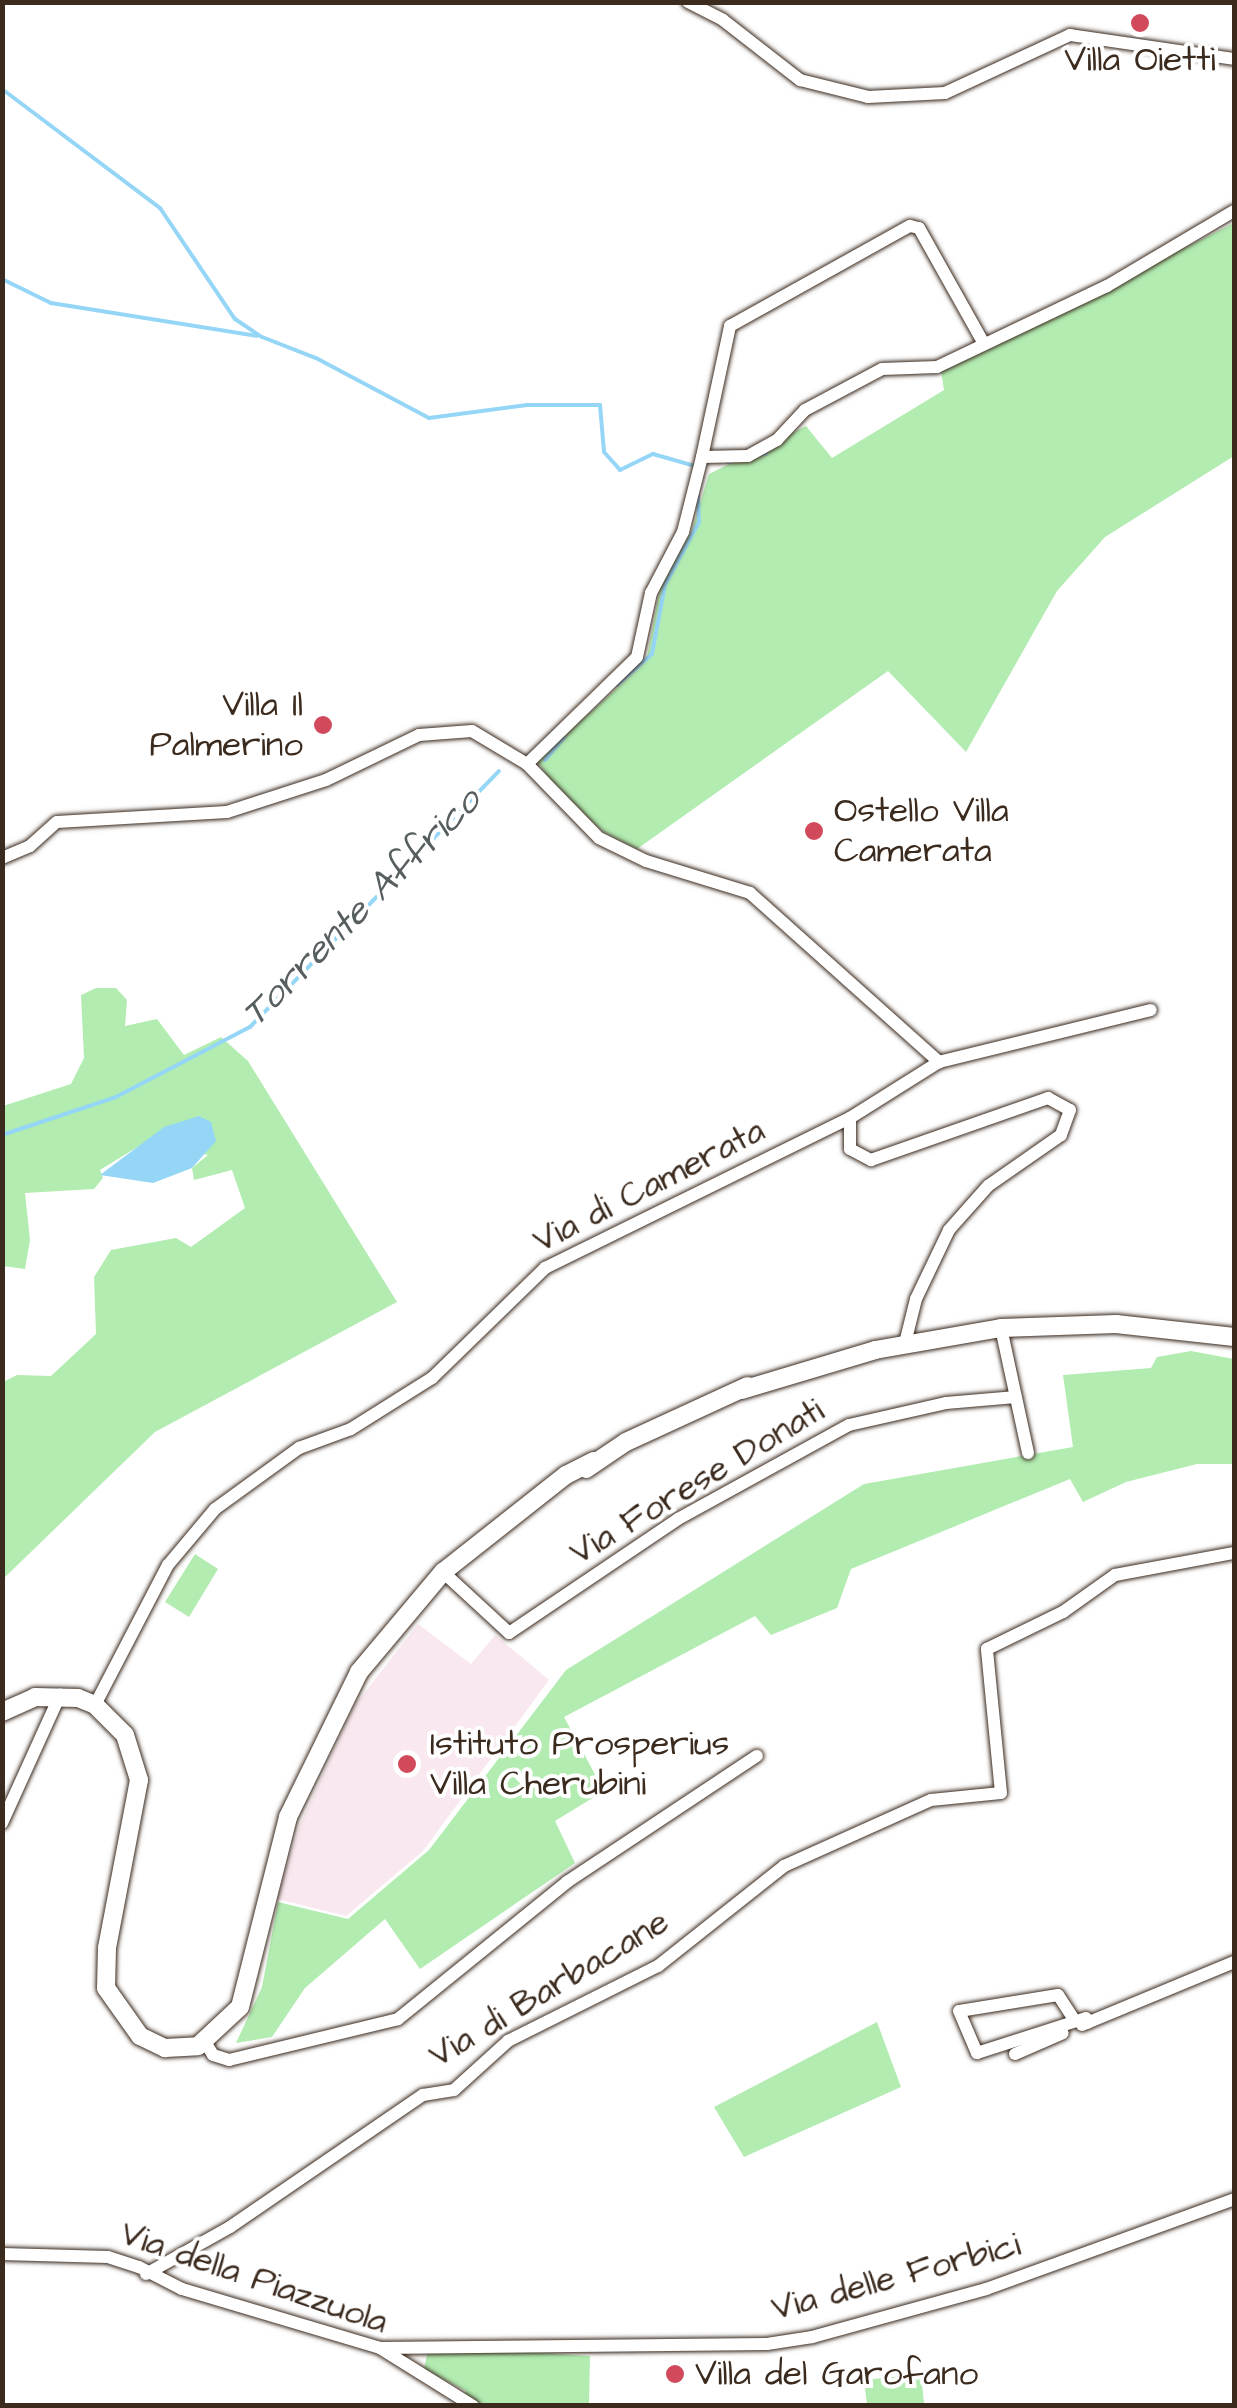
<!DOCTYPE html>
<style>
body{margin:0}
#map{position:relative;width:1237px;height:2408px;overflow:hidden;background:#fff;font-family:"Architects Daughter",sans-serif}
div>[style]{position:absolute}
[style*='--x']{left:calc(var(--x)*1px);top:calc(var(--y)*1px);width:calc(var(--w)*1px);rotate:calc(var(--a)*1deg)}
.built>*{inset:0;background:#f9e8ef}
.green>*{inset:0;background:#b2ecb1}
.water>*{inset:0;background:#95d6f7}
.stream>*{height:4px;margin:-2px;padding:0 2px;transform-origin:2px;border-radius:2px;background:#95d6f7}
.roads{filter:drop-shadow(0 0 2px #3b2a1e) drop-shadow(0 0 2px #3b2a1e)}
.street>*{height:12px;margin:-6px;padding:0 6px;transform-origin:6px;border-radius:6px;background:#fff}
.secondary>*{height:18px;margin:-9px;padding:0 9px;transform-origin:9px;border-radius:9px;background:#fff}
.dots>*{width:28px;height:28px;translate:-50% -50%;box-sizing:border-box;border:5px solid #fff;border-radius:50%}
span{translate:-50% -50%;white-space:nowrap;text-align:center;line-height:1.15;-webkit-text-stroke:8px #fff;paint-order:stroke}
.poi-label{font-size:35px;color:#3b2a1e}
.right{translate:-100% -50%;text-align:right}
.left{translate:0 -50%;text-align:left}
.street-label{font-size:35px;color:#3b2a1e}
.water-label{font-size:38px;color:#565e5f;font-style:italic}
.frame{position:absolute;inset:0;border:5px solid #3b2a1e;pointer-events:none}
</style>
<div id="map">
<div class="built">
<i style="clip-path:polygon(418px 1624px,471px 1664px,495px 1635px,549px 1680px,423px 1851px,346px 1916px,277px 1899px,300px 1824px,355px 1705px)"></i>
</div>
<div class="green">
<i style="clip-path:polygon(1234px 223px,1234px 456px,1105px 537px,1057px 591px,966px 752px,888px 671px,637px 849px,604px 832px,558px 791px,537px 761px,646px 662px,661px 584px,692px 530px,709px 474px,806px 426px,832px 458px,944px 390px,941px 371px)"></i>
<i style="clip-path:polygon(96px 988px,116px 988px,127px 1000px,125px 1026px,157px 1019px,184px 1055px,221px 1037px,248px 1061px,397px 1302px,155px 1432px,3px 1579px,3px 1382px,17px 1375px,51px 1376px,96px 1334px,94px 1277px,111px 1250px,176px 1238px,191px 1247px,245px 1208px,232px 1170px,194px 1180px,192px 1168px,208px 1155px,144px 1143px,100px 1170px,103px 1178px,94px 1189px,25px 1193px,30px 1240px,25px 1269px,3px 1266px,3px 1106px,71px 1084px,84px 1058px,81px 995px)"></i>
<i style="clip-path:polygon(1191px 1351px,1234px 1359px,1234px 1464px,1197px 1464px,1126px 1482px,1083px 1502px,1070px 1479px,851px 1569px,837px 1608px,771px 1635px,755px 1616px,564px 1717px,604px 1791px,555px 1821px,575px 1863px,420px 1969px,385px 1919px,305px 1988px,272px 2037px,236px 2043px,262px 1987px,278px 1902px,348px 1919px,429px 1850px,566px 1670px,864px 1484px,1073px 1447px,1063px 1375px,1151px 1368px,1157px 1357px)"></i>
<i style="clip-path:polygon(195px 1554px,218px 1569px,189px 1617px,165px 1602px)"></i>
<i style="clip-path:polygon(877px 2022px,901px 2087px,744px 2157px,714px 2107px)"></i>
<i style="clip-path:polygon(429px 2345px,590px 2356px,589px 2405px,455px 2405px,466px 2391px,424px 2369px)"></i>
<i style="clip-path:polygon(921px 2374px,924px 2403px,867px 2405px,864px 2380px)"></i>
</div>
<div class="water">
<i style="clip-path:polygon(199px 1116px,211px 1122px,216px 1141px,192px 1168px,153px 1183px,100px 1175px,164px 1127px)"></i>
</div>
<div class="stream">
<i style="--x:2;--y:89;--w:198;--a:37"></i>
<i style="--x:160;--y:208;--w:134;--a:56"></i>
<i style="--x:235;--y:319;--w:32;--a:34"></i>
<i style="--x:262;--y:337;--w:58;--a:21.3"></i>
<i style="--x:316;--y:358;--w:128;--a:28"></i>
<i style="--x:429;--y:418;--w:99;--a:-7.6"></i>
<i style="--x:527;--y:405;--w:73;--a:0"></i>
<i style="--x:600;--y:405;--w:47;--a:85.1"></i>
<i style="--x:604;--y:452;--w:24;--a:48"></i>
<i style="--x:620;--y:470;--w:37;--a:-26"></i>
<i style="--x:653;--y:454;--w:44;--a:15.9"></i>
<i style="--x:2;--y:279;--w:55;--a:26.1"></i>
<i style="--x:51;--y:303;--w:208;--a:9.1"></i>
<i style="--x:728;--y:462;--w:39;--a:-13"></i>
<i style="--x:617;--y:685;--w:47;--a:-41.5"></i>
<i style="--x:652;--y:654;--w:70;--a:-79.3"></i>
<i style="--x:665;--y:585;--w:72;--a:-61.6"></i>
<i style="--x:699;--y:522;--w:26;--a:-92"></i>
<i style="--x:545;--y:760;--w:30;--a:-50"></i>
<i style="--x:2;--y:1135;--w:120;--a:-18.4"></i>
<i style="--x:116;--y:1097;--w:151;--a:-27.6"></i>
<i style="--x:250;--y:1027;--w:357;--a:-45.8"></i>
</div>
<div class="roads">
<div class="street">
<i style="--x:688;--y:2;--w:39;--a:27"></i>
<i style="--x:723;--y:20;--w:98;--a:37.9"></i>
<i style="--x:800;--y:80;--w:70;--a:14"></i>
<i style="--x:868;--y:97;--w:77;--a:-3"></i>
<i style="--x:945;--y:93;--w:138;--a:-24.9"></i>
<i style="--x:1070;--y:35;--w:166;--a:8.3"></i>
<i style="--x:702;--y:457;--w:134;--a:-77.9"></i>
<i style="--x:730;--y:326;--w:206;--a:-29.1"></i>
<i style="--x:910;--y:226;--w:9;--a:13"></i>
<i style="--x:919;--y:228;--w:131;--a:60.7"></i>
<i style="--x:527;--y:764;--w:153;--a:-44.2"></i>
<i style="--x:637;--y:657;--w:66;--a:-77.7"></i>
<i style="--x:651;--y:593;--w:69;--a:-62.3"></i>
<i style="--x:683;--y:532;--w:77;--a:-75.8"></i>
<i style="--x:702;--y:457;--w:46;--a:-1.2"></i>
<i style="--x:748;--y:456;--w:33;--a:-29"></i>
<i style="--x:777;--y:440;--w:41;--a:-47"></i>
<i style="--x:805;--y:410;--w:87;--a:-28"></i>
<i style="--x:882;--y:369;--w:55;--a:-2.1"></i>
<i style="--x:937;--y:367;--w:188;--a:-25.5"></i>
<i style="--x:1107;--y:286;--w:147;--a:-30.6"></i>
<i style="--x:2;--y:858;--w:30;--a:-23"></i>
<i style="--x:30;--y:846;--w:36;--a:-42"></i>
<i style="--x:57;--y:822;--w:170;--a:-3.4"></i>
<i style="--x:227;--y:812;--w:104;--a:-17.9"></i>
<i style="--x:326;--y:780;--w:103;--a:-25.8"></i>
<i style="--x:419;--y:735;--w:53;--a:-4.3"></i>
<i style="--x:472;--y:731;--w:64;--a:31"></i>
<i style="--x:527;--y:764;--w:103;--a:45.8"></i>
<i style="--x:599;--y:838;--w:52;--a:26.1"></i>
<i style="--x:646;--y:861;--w:109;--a:17.1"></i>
<i style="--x:750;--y:893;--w:254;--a:41.8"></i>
<i style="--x:850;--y:1118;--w:31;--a:90"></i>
<i style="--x:850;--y:1149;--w:24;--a:28"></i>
<i style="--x:871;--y:1160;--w:188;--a:-19.3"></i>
<i style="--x:1048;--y:1098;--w:25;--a:29"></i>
<i style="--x:1070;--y:1110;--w:27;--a:110"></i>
<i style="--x:1061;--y:1135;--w:89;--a:145.1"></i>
<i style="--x:988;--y:1186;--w:59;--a:131.6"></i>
<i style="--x:949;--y:1230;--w:76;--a:115.6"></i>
<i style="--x:916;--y:1299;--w:45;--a:104"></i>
<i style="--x:1001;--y:1328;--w:128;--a:77.8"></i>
<i style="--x:443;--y:1572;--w:90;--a:42.7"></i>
<i style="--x:509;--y:1633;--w:204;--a:-34"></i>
<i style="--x:678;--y:1519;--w:195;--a:-28.8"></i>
<i style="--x:849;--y:1425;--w:99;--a:-12.8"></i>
<i style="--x:946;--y:1403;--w:70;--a:-4.9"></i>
<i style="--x:95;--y:1705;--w:158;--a:-62.5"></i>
<i style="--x:168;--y:1565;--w:73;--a:-50"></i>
<i style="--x:215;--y:1509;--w:104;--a:-36"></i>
<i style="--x:299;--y:1448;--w:55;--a:-20.1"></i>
<i style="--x:351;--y:1429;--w:96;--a:-32.2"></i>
<i style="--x:432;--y:1378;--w:158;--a:-44.2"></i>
<i style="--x:545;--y:1268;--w:340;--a:-26.2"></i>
<i style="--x:850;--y:1118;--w:105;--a:-32.2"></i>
<i style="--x:939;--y:1062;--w:218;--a:-13.8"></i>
<i style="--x:2;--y:1823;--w:141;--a:-65.6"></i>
<i style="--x:1075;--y:2021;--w:31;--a:-123"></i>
<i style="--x:1058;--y:1995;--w:100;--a:170.8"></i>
<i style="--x:959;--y:2011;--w:46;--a:66.8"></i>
<i style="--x:977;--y:2053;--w:114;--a:-17.8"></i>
<i style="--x:1086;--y:2018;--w:5;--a:68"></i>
<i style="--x:1082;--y:2025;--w:165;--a:-22.5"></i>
<i style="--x:205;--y:2042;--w:15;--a:58"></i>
<i style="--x:213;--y:2055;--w:17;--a:17"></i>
<i style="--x:229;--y:2060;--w:174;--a:-13.6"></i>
<i style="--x:398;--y:2019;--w:218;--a:-39"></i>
<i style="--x:567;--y:1882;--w:228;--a:-33.6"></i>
<i style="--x:1015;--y:2054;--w:52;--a:-23.6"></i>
<i style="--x:2;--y:2254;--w:106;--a:1.6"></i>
<i style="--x:108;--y:2257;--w:33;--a:18"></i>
<i style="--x:139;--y:2267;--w:48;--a:27.1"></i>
<i style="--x:182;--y:2289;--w:207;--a:16.6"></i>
<i style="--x:380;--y:2348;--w:110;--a:31.9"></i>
<i style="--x:146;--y:2274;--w:96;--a:-29.2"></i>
<i style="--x:230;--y:2227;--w:234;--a:-34.4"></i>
<i style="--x:423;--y:2095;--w:31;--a:-9"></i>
<i style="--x:454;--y:2090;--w:73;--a:-42.2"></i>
<i style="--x:508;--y:2041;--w:168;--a:-26.6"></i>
<i style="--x:658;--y:1966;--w:161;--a:-38.4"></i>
<i style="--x:784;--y:1866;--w:161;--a:-24.2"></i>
<i style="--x:931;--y:1800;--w:70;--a:-5.7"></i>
<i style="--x:1001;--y:1793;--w:145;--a:-95.6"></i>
<i style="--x:987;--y:1649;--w:85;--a:-26"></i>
<i style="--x:1063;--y:1612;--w:64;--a:-35.4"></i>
<i style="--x:1115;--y:1575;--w:121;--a:-10.5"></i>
<i style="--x:380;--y:2348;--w:387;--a:-0.6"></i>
<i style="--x:767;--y:2344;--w:46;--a:-8.8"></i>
<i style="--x:812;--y:2337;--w:180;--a:-15.4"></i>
<i style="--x:986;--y:2289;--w:264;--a:-19.9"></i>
</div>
<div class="secondary">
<i style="--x:742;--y:1390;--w:139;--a:-16.7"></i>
<i style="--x:875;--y:1350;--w:128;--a:-9.9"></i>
<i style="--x:1001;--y:1328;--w:115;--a:-2"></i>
<i style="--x:1116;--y:1324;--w:119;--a:6.3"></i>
<i style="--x:586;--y:1469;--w:48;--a:-34"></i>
<i style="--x:626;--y:1442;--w:134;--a:-24.7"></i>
<i style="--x:2;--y:1712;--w:36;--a:-24"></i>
<i style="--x:35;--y:1697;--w:43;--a:1.3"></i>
<i style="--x:78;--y:1698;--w:18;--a:22"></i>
<i style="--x:95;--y:1705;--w:42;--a:45"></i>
<i style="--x:125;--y:1735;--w:47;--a:72.7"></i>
<i style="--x:139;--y:1780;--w:171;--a:100.8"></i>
<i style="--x:107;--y:1948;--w:40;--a:91.4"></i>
<i style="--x:106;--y:1988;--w:59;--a:54.7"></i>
<i style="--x:140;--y:2036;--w:28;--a:26"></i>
<i style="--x:165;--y:2048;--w:33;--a:-3"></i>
<i style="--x:198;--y:2046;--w:57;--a:-42.9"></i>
<i style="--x:240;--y:2007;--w:196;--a:-75.8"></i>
<i style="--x:288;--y:1817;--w:161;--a:-63.9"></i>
<i style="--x:359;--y:1672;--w:131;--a:-50"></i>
<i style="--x:443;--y:1572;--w:157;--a:-38.3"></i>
<i style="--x:566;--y:1475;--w:31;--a:-27"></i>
</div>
</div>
<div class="dots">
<i style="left:1140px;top:23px;background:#d1495b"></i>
<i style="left:323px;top:725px;background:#d1495b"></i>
<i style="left:814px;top:831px;background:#d1495b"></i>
<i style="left:407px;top:1764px;background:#d1495b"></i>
<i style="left:675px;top:2374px;background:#d1495b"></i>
</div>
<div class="poi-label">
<span style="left:1140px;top:60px">Villa Oietti</span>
<span class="right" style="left:303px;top:725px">Villa Il<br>Palmerino</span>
<span class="left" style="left:834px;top:831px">Ostello Villa<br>Camerata</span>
<span class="left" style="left:430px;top:1764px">Istituto Prosperius<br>Villa Cherubini</span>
<span class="left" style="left:695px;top:2374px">Villa del Garofano</span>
</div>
<div class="street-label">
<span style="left:649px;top:1186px;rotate:-27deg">Via di Camerata</span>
<span style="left:697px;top:1482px;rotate:-31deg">Via Forese Donati</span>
<span style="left:549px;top:1989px;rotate:-31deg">Via di Barbacane</span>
<span style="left:896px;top:2277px;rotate:-15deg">Via delle Forbici</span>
<span style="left:254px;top:2278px;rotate:19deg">Via della Piazzuola</span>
</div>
<div class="water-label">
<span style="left:362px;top:908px;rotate:-45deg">Torrente Affrico</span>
</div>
<div class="frame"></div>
</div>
